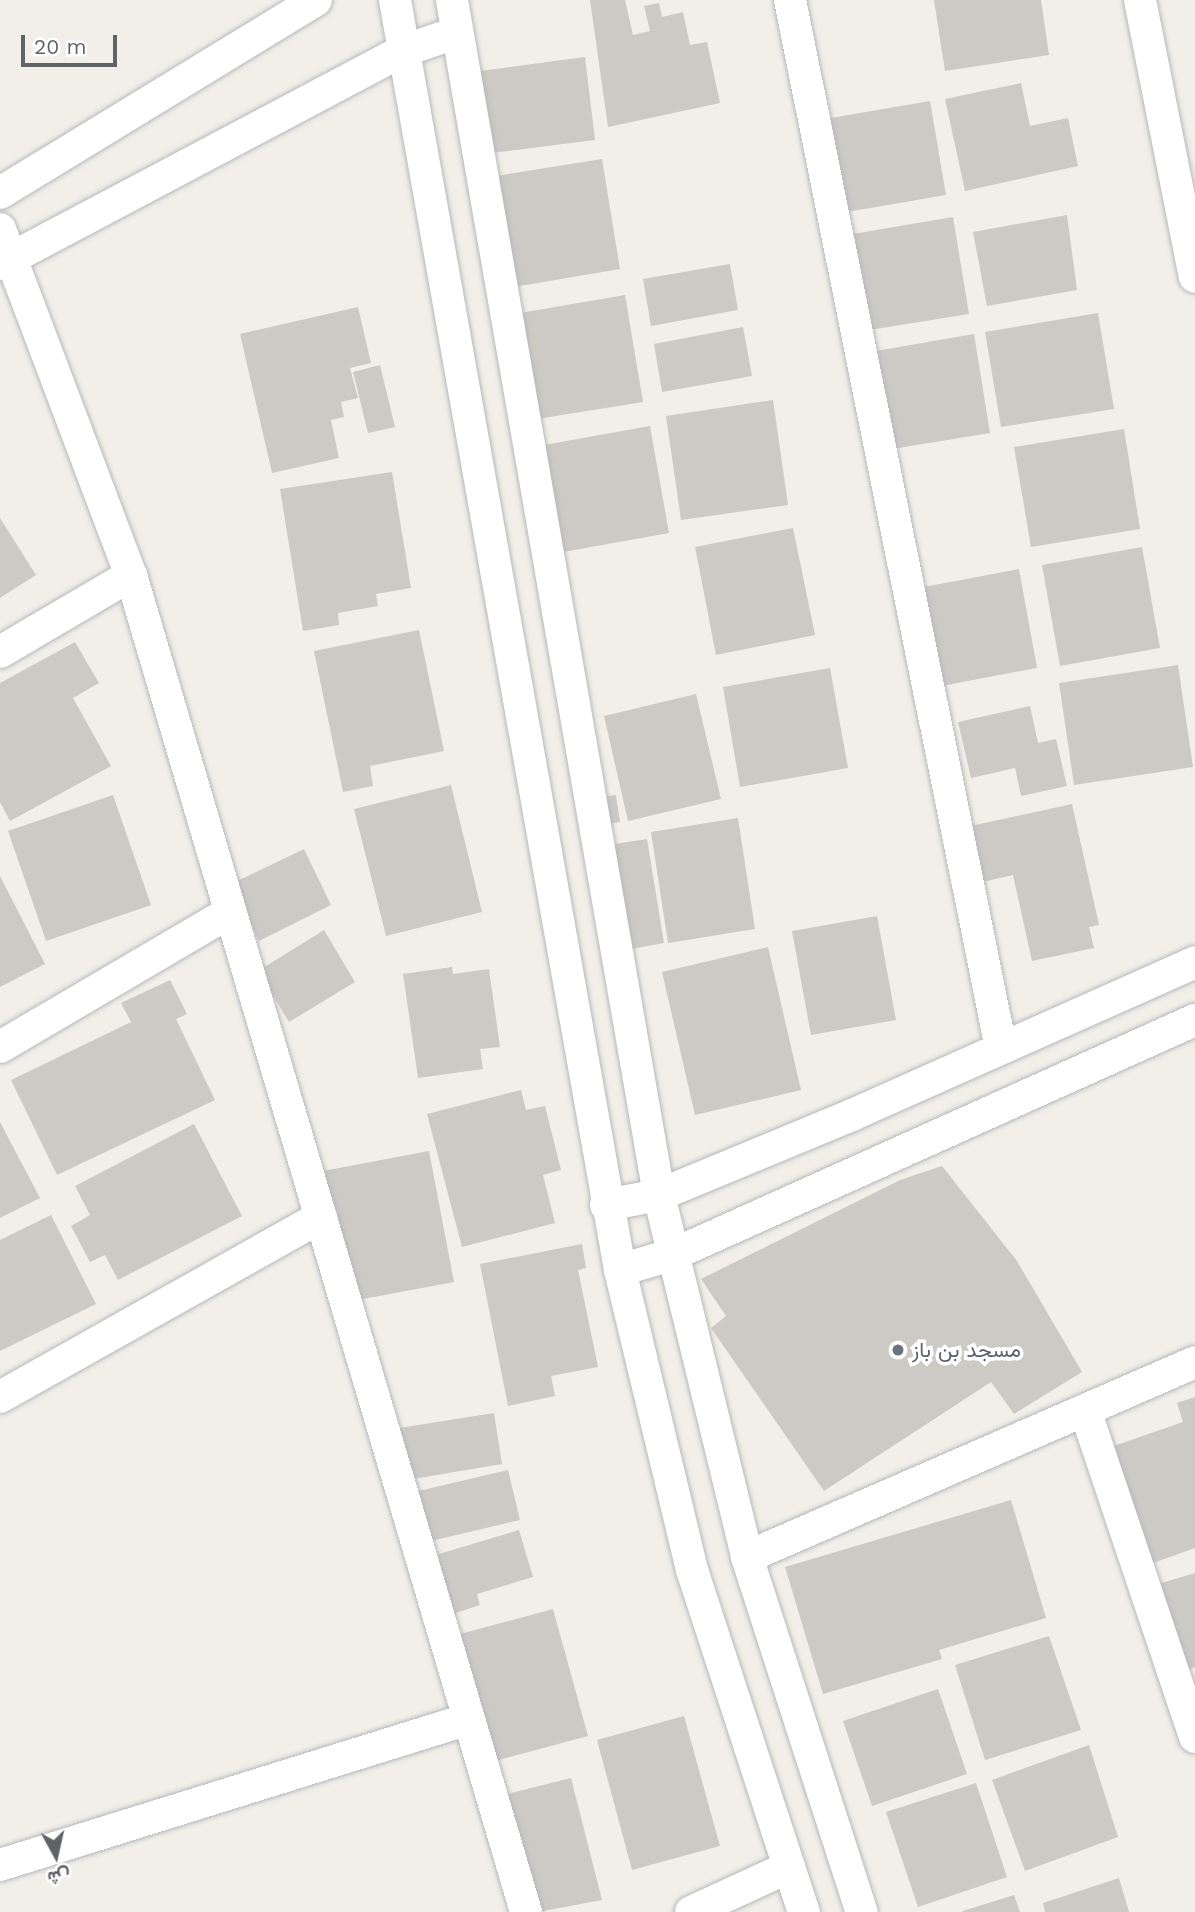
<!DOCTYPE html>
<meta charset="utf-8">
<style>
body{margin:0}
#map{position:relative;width:1195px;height:1912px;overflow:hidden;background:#f1efe8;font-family:"Work Sans",Vazirmatn,sans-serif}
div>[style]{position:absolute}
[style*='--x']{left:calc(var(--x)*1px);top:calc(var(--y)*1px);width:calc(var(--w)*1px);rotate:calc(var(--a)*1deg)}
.building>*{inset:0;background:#cccac5}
.roads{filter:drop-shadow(0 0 2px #b5b8bc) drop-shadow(0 0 2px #b5b8bc)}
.minor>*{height:32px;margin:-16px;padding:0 16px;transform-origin:16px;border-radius:16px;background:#fff}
.dots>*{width:19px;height:19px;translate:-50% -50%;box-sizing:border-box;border:4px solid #fff;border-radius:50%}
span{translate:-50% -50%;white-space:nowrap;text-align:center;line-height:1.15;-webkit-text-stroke:7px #fff;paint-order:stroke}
.worship-label{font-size:21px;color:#5b616d}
.left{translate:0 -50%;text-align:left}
.north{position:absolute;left:21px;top:1821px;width:70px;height:70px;-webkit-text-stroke:5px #fff;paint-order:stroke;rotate:172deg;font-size:19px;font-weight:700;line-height:28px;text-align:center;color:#5f6368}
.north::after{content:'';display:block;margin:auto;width:24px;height:32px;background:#5f6368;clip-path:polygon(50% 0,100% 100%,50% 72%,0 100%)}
.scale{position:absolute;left:21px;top:35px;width:96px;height:32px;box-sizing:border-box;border:4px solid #5f6368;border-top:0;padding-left:9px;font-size:21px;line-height:24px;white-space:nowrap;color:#5f6368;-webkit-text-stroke:5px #fff;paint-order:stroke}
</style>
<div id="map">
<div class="building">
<i style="clip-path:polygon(590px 0,625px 0,633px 35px,650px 31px,644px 6px,659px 3px,662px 17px,683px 12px,690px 45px,707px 42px,720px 103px,608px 127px)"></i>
<i style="clip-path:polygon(934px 0,1041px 0,1049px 55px,945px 71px)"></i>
<i style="clip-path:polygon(585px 57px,595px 140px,491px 153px,480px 71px)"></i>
<i style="clip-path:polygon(1021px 83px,1030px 126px,1068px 118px,1078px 166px,965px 191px,945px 99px)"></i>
<i style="clip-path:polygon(930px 101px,946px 195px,841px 213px,825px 119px)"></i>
<i style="clip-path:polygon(602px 159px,620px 269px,514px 287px,496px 176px)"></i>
<i style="clip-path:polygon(1067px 215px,1077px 290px,987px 306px,973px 232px)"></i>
<i style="clip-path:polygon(953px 217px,969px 314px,857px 332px,841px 236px)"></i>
<i style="clip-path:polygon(730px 264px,738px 310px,651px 326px,643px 279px)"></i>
<i style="clip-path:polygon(625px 295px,643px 402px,537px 419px,520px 313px)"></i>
<i style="clip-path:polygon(358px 307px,371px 363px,350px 368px,358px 398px,341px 402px,344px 417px,331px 420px,339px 458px,272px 473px,240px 334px)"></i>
<i style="clip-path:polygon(1098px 313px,1114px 409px,1001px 427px,985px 332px)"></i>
<i style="clip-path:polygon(743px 327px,752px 376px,662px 392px,654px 344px)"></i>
<i style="clip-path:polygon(974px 334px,990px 433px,886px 450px,870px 352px)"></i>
<i style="clip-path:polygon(380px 365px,395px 427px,368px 433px,353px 372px)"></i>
<i style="clip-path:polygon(773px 400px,788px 505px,681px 520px,666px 416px)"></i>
<i style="clip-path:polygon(650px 426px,669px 533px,563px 552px,544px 445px)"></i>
<i style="clip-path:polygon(1124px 429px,1140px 529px,1031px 547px,1014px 447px)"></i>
<i style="clip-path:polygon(392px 472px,411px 588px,376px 594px,378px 606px,338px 613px,339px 625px,303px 631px,280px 489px)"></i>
<i style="clip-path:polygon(0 518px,36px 575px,0 598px)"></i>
<i style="clip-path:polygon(793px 528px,815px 635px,716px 655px,695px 547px)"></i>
<i style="clip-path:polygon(1142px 547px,1160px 648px,1060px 666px,1042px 565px)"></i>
<i style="clip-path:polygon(1019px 569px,1037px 668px,931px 688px,913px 589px)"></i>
<i style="clip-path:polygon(419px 630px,444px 751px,370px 766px,373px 786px,343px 792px,314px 651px)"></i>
<i style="clip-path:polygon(75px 642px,99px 683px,73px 698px,111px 766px,10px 821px,0 802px,0 683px)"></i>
<i style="clip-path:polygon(1178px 665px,1193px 767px,1074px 785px,1059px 683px)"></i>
<i style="clip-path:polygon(830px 668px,848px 768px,740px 787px,723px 687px)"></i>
<i style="clip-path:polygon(696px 694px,721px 799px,628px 821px,604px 716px)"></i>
<i style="clip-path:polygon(1030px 706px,1038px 743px,1056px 739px,1067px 786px,1021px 796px,1015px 768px,971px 778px,958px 722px)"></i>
<i style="clip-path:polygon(451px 785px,482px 912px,386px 936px,354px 809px)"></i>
<i style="clip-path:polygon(113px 795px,151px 905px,46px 941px,8px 831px)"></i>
<i style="clip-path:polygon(616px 795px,620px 822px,599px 825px,595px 798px)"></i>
<i style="clip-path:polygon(1072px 804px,1099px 925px,1089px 927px,1094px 948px,1032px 961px,1013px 875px,978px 883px,966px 827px)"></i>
<i style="clip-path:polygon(738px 818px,755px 929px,668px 943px,651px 832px)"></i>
<i style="clip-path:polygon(647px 839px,664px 943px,626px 950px,608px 845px)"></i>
<i style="clip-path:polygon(304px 849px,331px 905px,259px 941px,231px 884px)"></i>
<i style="clip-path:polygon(0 876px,45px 964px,0 987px)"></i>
<i style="clip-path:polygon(877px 916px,896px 1020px,811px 1035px,792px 931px)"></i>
<i style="clip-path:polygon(324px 930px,355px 982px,289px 1022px,258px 971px)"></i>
<i style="clip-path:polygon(768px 947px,801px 1090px,695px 1115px,662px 972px)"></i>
<i style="clip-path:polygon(452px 967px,453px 974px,489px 969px,500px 1047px,480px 1049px,483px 1069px,418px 1078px,403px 974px)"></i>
<i style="clip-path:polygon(170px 980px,187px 1014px,176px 1019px,215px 1100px,57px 1175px,11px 1080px,131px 1022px,121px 1003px)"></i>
<i style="clip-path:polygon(521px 1090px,526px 1110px,545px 1106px,561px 1170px,543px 1175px,555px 1223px,462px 1247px,427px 1114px)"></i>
<i style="clip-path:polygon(0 1122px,40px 1198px,0 1218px)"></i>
<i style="clip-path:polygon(194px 1124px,242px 1216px,118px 1280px,105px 1255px,90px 1262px,71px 1226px,90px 1215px,75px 1186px)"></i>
<i style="clip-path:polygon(429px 1151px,454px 1282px,347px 1302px,323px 1171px)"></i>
<i style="clip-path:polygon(942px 1166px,1017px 1261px,1082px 1372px,1014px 1414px,991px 1382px,824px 1491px,711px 1328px,726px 1316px,701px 1279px,900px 1180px)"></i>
<i style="clip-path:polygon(51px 1215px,96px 1304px,0 1351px,0 1240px)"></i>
<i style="clip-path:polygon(582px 1244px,586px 1268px,578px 1270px,598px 1367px,551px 1376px,555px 1396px,508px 1406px,480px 1264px)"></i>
<i style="clip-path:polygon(1195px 1397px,1195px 1548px,1145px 1566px,1105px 1449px,1183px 1422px,1177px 1403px)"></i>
<i style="clip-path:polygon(494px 1413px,502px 1464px,401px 1481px,393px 1429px)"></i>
<i style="clip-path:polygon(508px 1470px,520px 1520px,418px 1544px,406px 1494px)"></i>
<i style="clip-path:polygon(1011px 1500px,1046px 1618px,939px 1650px,942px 1659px,823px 1694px,785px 1567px)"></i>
<i style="clip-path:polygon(519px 1530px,533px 1577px,477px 1594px,480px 1605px,437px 1619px,419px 1560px)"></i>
<i style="clip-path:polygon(1195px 1573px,1195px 1667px,1186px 1670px,1158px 1584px)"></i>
<i style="clip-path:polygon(553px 1609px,588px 1736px,488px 1763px,453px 1636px)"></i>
<i style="clip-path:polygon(1049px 1636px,1081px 1730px,985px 1760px,955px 1665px)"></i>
<i style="clip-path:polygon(938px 1689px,967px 1774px,872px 1806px,843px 1721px)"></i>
<i style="clip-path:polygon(684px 1716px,720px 1846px,632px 1870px,597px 1740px)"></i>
<i style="clip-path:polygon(1089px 1745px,1118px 1837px,1025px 1871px,992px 1780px)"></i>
<i style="clip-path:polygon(571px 1778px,602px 1900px,538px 1912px,507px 1794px)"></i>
<i style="clip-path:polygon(976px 1783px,1007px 1877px,918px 1907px,886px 1812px)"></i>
<i style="clip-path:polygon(1119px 1878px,1129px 1912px,1045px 1912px,1043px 1903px)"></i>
<i style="clip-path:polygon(1014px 1895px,1020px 1912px,963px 1912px,963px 1911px)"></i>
</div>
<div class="roads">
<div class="minor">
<i style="--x:395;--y:0;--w:1290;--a:79.95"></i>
<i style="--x:620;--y:1270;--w:309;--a:76.5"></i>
<i style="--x:692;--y:1570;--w:360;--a:71.9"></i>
<i style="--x:452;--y:0;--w:1213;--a:80.17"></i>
<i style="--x:659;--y:1195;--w:373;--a:76.3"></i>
<i style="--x:747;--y:1557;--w:373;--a:72.1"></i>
<i style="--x:790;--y:0;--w:1069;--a:78.62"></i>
<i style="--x:1140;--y:0;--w:282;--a:78.8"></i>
<i style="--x:0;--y:193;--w:370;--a:-31.4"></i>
<i style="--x:0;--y:229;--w:370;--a:69.3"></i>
<i style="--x:131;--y:575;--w:1394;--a:73.54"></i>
<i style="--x:0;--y:264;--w:456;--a:-27.9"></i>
<i style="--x:403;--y:51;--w:55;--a:-19.1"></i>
<i style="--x:0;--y:652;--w:152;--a:-30.4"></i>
<i style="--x:0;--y:1047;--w:267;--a:-30.4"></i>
<i style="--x:606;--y:1205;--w:54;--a:-10.7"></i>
<i style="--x:659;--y:1195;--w:209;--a:-22.5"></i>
<i style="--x:852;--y:1115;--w:376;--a:-24"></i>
<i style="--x:620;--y:1270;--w:56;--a:-16.5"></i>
<i style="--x:674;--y:1254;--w:571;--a:-24.19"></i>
<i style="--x:0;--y:1397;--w:368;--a:-29.3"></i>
<i style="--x:1085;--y:1410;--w:345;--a:71.4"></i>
<i style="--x:747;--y:1557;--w:489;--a:-23.5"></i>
<i style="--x:0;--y:1865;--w:491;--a:-17.3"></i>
<i style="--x:691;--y:1912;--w:108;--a:-24.7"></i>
</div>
</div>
<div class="dots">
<i style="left:898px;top:1350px;background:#6b7280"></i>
</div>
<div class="worship-label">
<span class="left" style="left:912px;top:1350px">مسجد بن باز</span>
</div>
<div class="north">ش</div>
<div class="scale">20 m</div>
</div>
